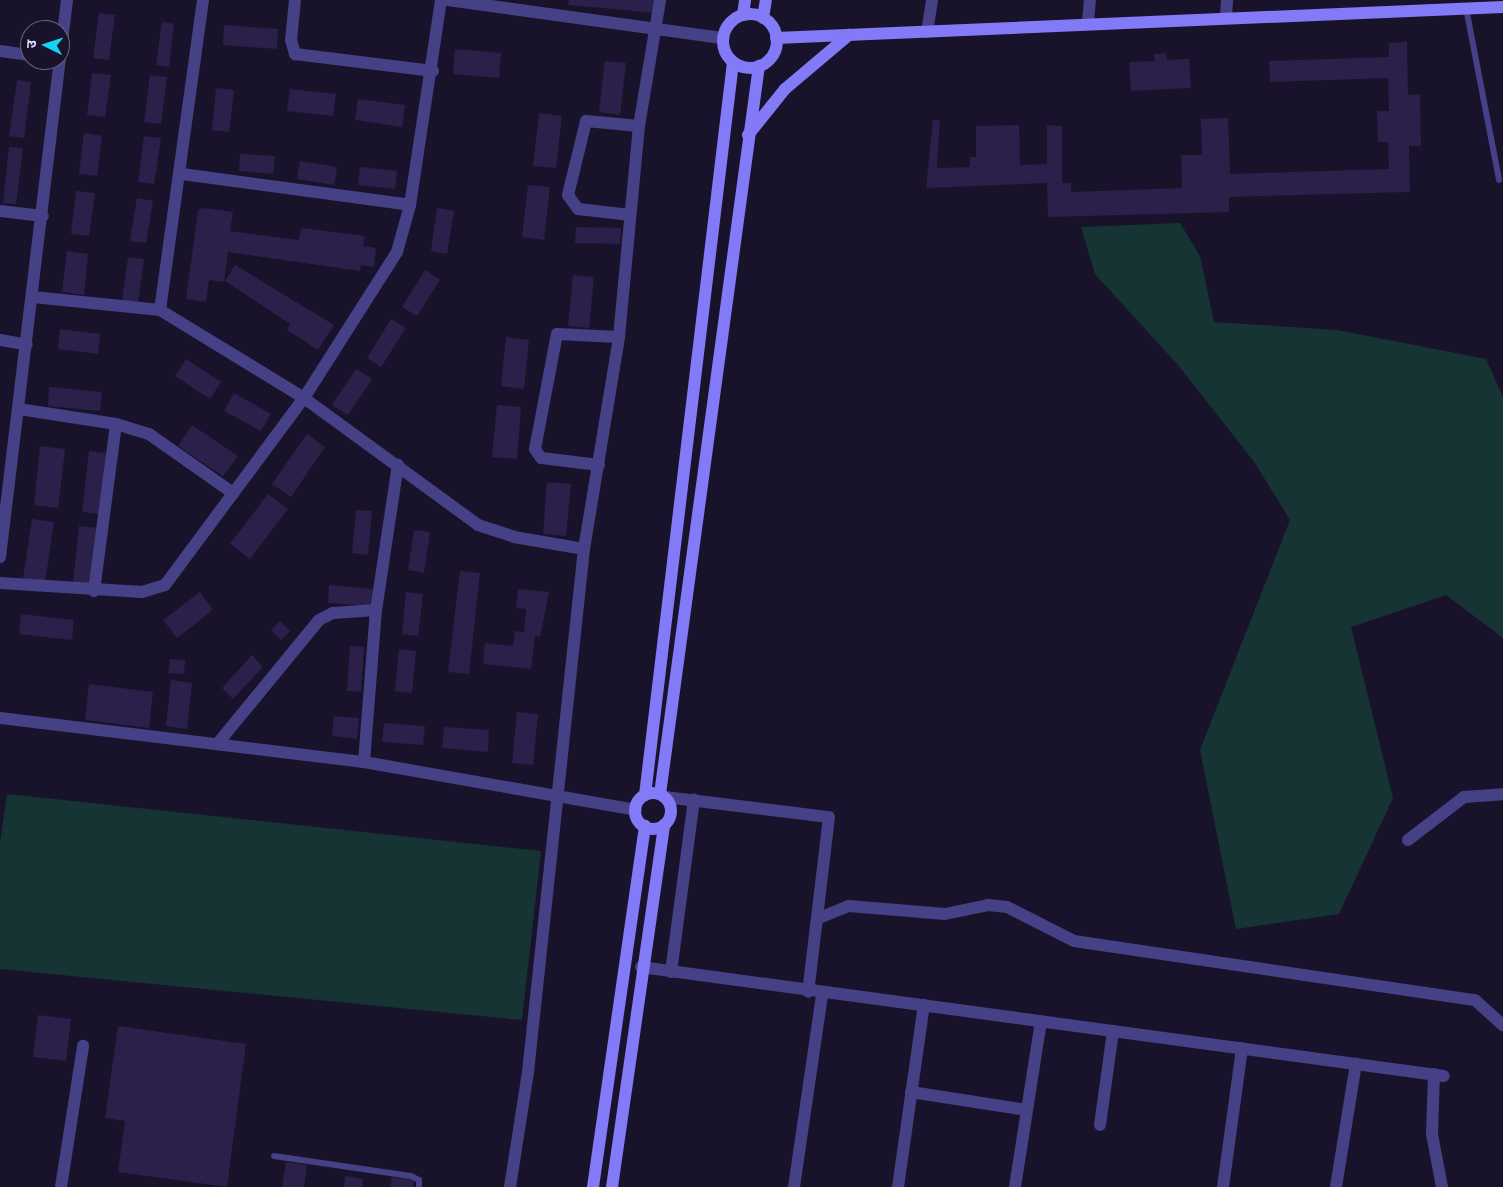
<!DOCTYPE html>
<meta charset="utf-8">
<style>
body{margin:0}
#map{position:relative;width:1503px;height:1187px;overflow:hidden;background:#18132a;font-family:Manrope,"Noto Sans Devanagari",sans-serif}
div>[style]{position:absolute}
[style*='--x']{left:calc(var(--x)*1px);top:calc(var(--y)*1px);width:calc(var(--w)*1px);rotate:calc(var(--a)*1deg)}
.green>*{inset:0;background:#163434}
.building>*{inset:0;background:#2a204a}
.lane>*{height:6px;margin:-3px;padding:0 3px;transform-origin:3px;border-radius:3px;background:#464086}
.street>*{height:12px;margin:-6px;padding:0 6px;transform-origin:6px;border-radius:6px;background:#464086}
.secondary>*{height:12px;margin:-6px;padding:0 6px;transform-origin:6px;border-radius:6px;background:#837af8}
.secondary>.ring{margin:-6px;padding:0;box-sizing:content-box;background:none;border:12px solid #837af8;border-radius:50%}
span{translate:-50% -50%;white-space:nowrap;text-align:center;line-height:1.15;-webkit-text-stroke:4px #18132a;paint-order:stroke}
.north{position:absolute;left:20px;top:20px;width:50px;height:50px;box-sizing:border-box;background:#18132a;border:1px solid #69647e;border-radius:50%;rotate:274deg;font-size:14px;font-weight:700;line-height:20px;text-align:center;color:#e3defd}
.north::after{content:'';display:block;margin:auto;width:18px;height:22px;background:#15d3f2;clip-path:polygon(50% 0,100% 100%,50% 72%,0 100%)}
</style>
<div id="map">
<div class="green">
<i style="clip-path:polygon(1180px 223px,1200px 256px,1214px 322px,1337px 330px,1486px 359px,1503px 397px,1503px 638px,1446px 595px,1351px 627px,1393px 798px,1339px 914px,1236px 929px,1200px 750px,1290px 520px,1255px 463px,1178px 365px,1095px 274px,1081px 227px)"></i>
<i style="clip-path:polygon(7px 794px,541px 851px,522px 1020px,0 969px,0 843px)"></i>
</div>
<div class="building">
<i style="clip-path:polygon(569px 0,658px 0,657px 13px,568px 5px)"></i>
<i style="clip-path:polygon(99px 13px,115px 15px,109px 60px,93px 58px)"></i>
<i style="clip-path:polygon(162px 22px,174px 24px,169px 67px,156px 65px)"></i>
<i style="clip-path:polygon(224px 25px,278px 29px,277px 49px,223px 45px)"></i>
<i style="clip-path:polygon(1407px 42px,1408px 95px,1420px 94px,1421px 146px,1409px 146px,1410px 192px,1229px 197px,1229px 212px,1048px 217px,1047px 183px,926px 188px,933px 120px,940px 120px,937px 168px,970px 167px,970px 157px,976px 157px,976px 126px,1019px 125px,1020px 165px,1047px 164px,1047px 125px,1062px 126px,1062px 183px,1071px 183px,1071px 192px,1182px 188px,1181px 155px,1202px 155px,1201px 119px,1228px 118px,1230px 174px,1389px 169px,1388px 142px,1378px 142px,1377px 111px,1389px 111px,1388px 78px,1270px 82px,1269px 61px,1389px 57px,1389px 43px)"></i>
<i style="clip-path:polygon(455px 49px,501px 53px,499px 78px,453px 74px)"></i>
<i style="clip-path:polygon(1166px 53px,1167px 60px,1189px 59px,1191px 88px,1131px 91px,1129px 62px,1155px 61px,1154px 54px)"></i>
<i style="clip-path:polygon(605px 61px,626px 63px,620px 115px,599px 112px)"></i>
<i style="clip-path:polygon(92px 73px,111px 75px,105px 117px,87px 115px)"></i>
<i style="clip-path:polygon(150px 75px,167px 77px,161px 124px,144px 122px)"></i>
<i style="clip-path:polygon(17px 80px,31px 82px,24px 138px,9px 136px)"></i>
<i style="clip-path:polygon(216px 88px,234px 90px,229px 132px,212px 130px)"></i>
<i style="clip-path:polygon(290px 89px,336px 94px,333px 116px,287px 111px)"></i>
<i style="clip-path:polygon(358px 99px,405px 105px,402px 127px,355px 120px)"></i>
<i style="clip-path:polygon(539px 113px,562px 116px,556px 168px,533px 166px)"></i>
<i style="clip-path:polygon(84px 133px,102px 136px,97px 176px,79px 174px)"></i>
<i style="clip-path:polygon(144px 136px,161px 138px,154px 184px,138px 182px)"></i>
<i style="clip-path:polygon(9px 147px,23px 148px,16px 204px,3px 203px)"></i>
<i style="clip-path:polygon(240px 154px,275px 156px,273px 174px,239px 171px)"></i>
<i style="clip-path:polygon(300px 161px,337px 167px,334px 185px,297px 179px)"></i>
<i style="clip-path:polygon(360px 167px,397px 171px,395px 189px,358px 185px)"></i>
<i style="clip-path:polygon(528px 185px,550px 187px,544px 240px,522px 237px)"></i>
<i style="clip-path:polygon(76px 191px,95px 193px,89px 236px,71px 234px)"></i>
<i style="clip-path:polygon(137px 198px,153px 201px,146px 243px,130px 241px)"></i>
<i style="clip-path:polygon(204px 208px,233px 212px,230px 231px,299px 240px,301px 228px,365px 236px,363px 246px,376px 248px,374px 267px,361px 265px,360px 271px,228px 252px,224px 282px,209px 280px,206px 302px,186px 299px,198px 210px)"></i>
<i style="clip-path:polygon(437px 208px,454px 211px,447px 254px,431px 251px)"></i>
<i style="clip-path:polygon(576px 227px,621px 228px,620px 244px,575px 243px)"></i>
<i style="clip-path:polygon(67px 251px,88px 254px,84px 295px,62px 292px)"></i>
<i style="clip-path:polygon(128px 257px,144px 259px,138px 304px,122px 301px)"></i>
<i style="clip-path:polygon(235px 265px,334px 325px,318px 350px,287px 330px,290px 324px,225px 281px)"></i>
<i style="clip-path:polygon(425px 270px,440px 280px,417px 316px,402px 307px)"></i>
<i style="clip-path:polygon(573px 275px,594px 277px,589px 328px,568px 326px)"></i>
<i style="clip-path:polygon(391px 319px,406px 328px,381px 367px,367px 358px)"></i>
<i style="clip-path:polygon(60px 329px,100px 334px,98px 354px,58px 349px)"></i>
<i style="clip-path:polygon(506px 337px,529px 340px,524px 389px,501px 386px)"></i>
<i style="clip-path:polygon(186px 359px,221px 382px,210px 399px,175px 376px)"></i>
<i style="clip-path:polygon(356px 369px,372px 379px,348px 415px,332px 405px)"></i>
<i style="clip-path:polygon(49px 387px,102px 392px,100px 411px,48px 406px)"></i>
<i style="clip-path:polygon(234px 393px,271px 414px,261px 431px,224px 411px)"></i>
<i style="clip-path:polygon(497px 405px,521px 407px,517px 459px,492px 457px)"></i>
<i style="clip-path:polygon(192px 425px,238px 456px,223px 476px,178px 446px)"></i>
<i style="clip-path:polygon(307px 434px,325px 447px,291px 497px,272px 484px)"></i>
<i style="clip-path:polygon(40px 446px,65px 449px,58px 508px,34px 505px)"></i>
<i style="clip-path:polygon(89px 451px,106px 453px,99px 514px,82px 512px)"></i>
<i style="clip-path:polygon(547px 482px,571px 484px,566px 536px,543px 534px)"></i>
<i style="clip-path:polygon(268px 494px,288px 509px,250px 559px,230px 544px)"></i>
<i style="clip-path:polygon(356px 510px,372px 511px,368px 555px,352px 553px)"></i>
<i style="clip-path:polygon(32px 519px,54px 522px,45px 582px,23px 579px)"></i>
<i style="clip-path:polygon(79px 526px,98px 528px,91px 585px,73px 583px)"></i>
<i style="clip-path:polygon(414px 530px,430px 532px,424px 573px,408px 570px)"></i>
<i style="clip-path:polygon(460px 571px,480px 573px,469px 674px,448px 672px)"></i>
<i style="clip-path:polygon(329px 585px,372px 589px,371px 606px,328px 603px)"></i>
<i style="clip-path:polygon(518px 589px,549px 592px,540px 637px,535px 636px,531px 669px,483px 664px,485px 643px,513px 646px,515px 631px,524px 632px,526px 609px,516px 608px)"></i>
<i style="clip-path:polygon(200px 592px,213px 610px,177px 638px,163px 620px)"></i>
<i style="clip-path:polygon(406px 592px,423px 594px,418px 636px,402px 634px)"></i>
<i style="clip-path:polygon(21px 614px,74px 620px,72px 640px,19px 634px)"></i>
<i style="clip-path:polygon(280px 621px,290px 631px,281px 640px,271px 630px)"></i>
<i style="clip-path:polygon(350px 646px,364px 647px,361px 692px,347px 691px)"></i>
<i style="clip-path:polygon(399px 649px,416px 651px,412px 693px,395px 691px)"></i>
<i style="clip-path:polygon(252px 655px,263px 667px,233px 699px,222px 688px)"></i>
<i style="clip-path:polygon(170px 659px,185px 660px,184px 674px,168px 673px)"></i>
<i style="clip-path:polygon(171px 680px,192px 683px,187px 729px,166px 726px)"></i>
<i style="clip-path:polygon(89px 684px,153px 692px,149px 728px,85px 720px)"></i>
<i style="clip-path:polygon(517px 712px,538px 714px,533px 765px,512px 763px)"></i>
<i style="clip-path:polygon(334px 716px,359px 718px,357px 739px,332px 736px)"></i>
<i style="clip-path:polygon(384px 723px,425px 726px,423px 745px,382px 742px)"></i>
<i style="clip-path:polygon(444px 727px,489px 730px,488px 752px,442px 748px)"></i>
<i style="clip-path:polygon(38px 1015px,71px 1019px,66px 1061px,33px 1057px)"></i>
<i style="clip-path:polygon(118px 1026px,246px 1044px,227px 1187px,118px 1172px,125px 1121px,105px 1118px)"></i>
<i style="clip-path:polygon(286px 1162px,307px 1165px,304px 1187px,282px 1187px)"></i>
<i style="clip-path:polygon(345px 1176px,363px 1179px,362px 1187px,344px 1187px)"></i>
<i style="clip-path:polygon(392px 1177px,414px 1180px,413px 1187px,390px 1187px)"></i>
</div>
<div class="lane">
<i style="--x:1466;--y:8;--w:175;--a:79.1"></i>
<i style="--x:274;--y:1156;--w:138;--a:8.3"></i>
<i style="--x:411;--y:1176;--w:9;--a:27"></i>
<i style="--x:419;--y:1180;--w:7;--a:90"></i>
</div>
<div class="street">
<i style="--x:295;--y:0;--w:40;--a:95.7"></i>
<i style="--x:291;--y:40;--w:15;--a:74"></i>
<i style="--x:295;--y:54;--w:139;--a:7"></i>
<i style="--x:448;--y:0;--w:278;--a:7.9"></i>
<i style="--x:1226;--y:16;--w:16;--a:-86"></i>
<i style="--x:1088;--y:22;--w:22;--a:-85"></i>
<i style="--x:927;--y:32;--w:32;--a:-81"></i>
<i style="--x:0;--y:51;--w:30;--a:8"></i>
<i style="--x:182;--y:174;--w:230;--a:7.7"></i>
<i style="--x:0;--y:211;--w:43;--a:6.6"></i>
<i style="--x:630;--y:215;--w:52;--a:-173.4"></i>
<i style="--x:578;--y:209;--w:17;--a:-126"></i>
<i style="--x:568;--y:195;--w:76;--a:-76.3"></i>
<i style="--x:586;--y:121;--w:53;--a:5.4"></i>
<i style="--x:33;--y:297;--w:128;--a:5.8"></i>
<i style="--x:160;--y:310;--w:169;--a:31.4"></i>
<i style="--x:304;--y:398;--w:215;--a:36.1"></i>
<i style="--x:478;--y:525;--w:38;--a:18"></i>
<i style="--x:514;--y:537;--w:71;--a:9.7"></i>
<i style="--x:160;--y:310;--w:313;--a:-82.1"></i>
<i style="--x:0;--y:340;--w:27;--a:10"></i>
<i style="--x:19;--y:409;--w:98;--a:8.8"></i>
<i style="--x:116;--y:424;--w:34;--a:17"></i>
<i style="--x:149;--y:434;--w:103;--a:35.1"></i>
<i style="--x:599;--y:465;--w:58;--a:-173.1"></i>
<i style="--x:541;--y:458;--w:11;--a:-124"></i>
<i style="--x:535;--y:449;--w:117;--a:-79.2"></i>
<i style="--x:557;--y:334;--w:62;--a:2.8"></i>
<i style="--x:0;--y:557;--w:561;--a:-83.14"></i>
<i style="--x:0;--y:583;--w:142;--a:3.6"></i>
<i style="--x:142;--y:592;--w:24;--a:-17"></i>
<i style="--x:165;--y:585;--w:233;--a:-53.4"></i>
<i style="--x:304;--y:398;--w:173;--a:-57.5"></i>
<i style="--x:397;--y:252;--w:49;--a:-74.5"></i>
<i style="--x:410;--y:205;--w:207;--a:-81.4"></i>
<i style="--x:94;--y:591;--w:168;--a:-82.5"></i>
<i style="--x:0;--y:718;--w:367;--a:6.9"></i>
<i style="--x:364;--y:762;--w:276;--a:10"></i>
<i style="--x:218;--y:743;--w:159;--a:-50.6"></i>
<i style="--x:319;--y:620;--w:16;--a:-27"></i>
<i style="--x:333;--y:613;--w:43;--a:-4"></i>
<i style="--x:364;--y:762;--w:152;--a:-85.5"></i>
<i style="--x:376;--y:610;--w:147;--a:-81.4"></i>
<i style="--x:665;--y:797;--w:165;--a:7"></i>
<i style="--x:829;--y:817;--w:176;--a:96.8"></i>
<i style="--x:1408;--y:840;--w:71;--a:-37.5"></i>
<i style="--x:1464;--y:797;--w:39;--a:-4"></i>
<i style="--x:819;--y:918;--w:32;--a:-22"></i>
<i style="--x:849;--y:906;--w:96;--a:4.8"></i>
<i style="--x:945;--y:914;--w:44;--a:-11.8"></i>
<i style="--x:988;--y:905;--w:19;--a:6"></i>
<i style="--x:1007;--y:907;--w:75;--a:26.9"></i>
<i style="--x:1074;--y:941;--w:405;--a:8.4"></i>
<i style="--x:1475;--y:1000;--w:38;--a:42"></i>
<i style="--x:641;--y:967;--w:810;--a:7.73"></i>
<i style="--x:671;--y:972;--w:174;--a:-82.4"></i>
<i style="--x:1434;--y:1074;--w:60;--a:91.9"></i>
<i style="--x:1432;--y:1134;--w:54;--a:79.3"></i>
<i style="--x:911;--y:1092;--w:117;--a:8.8"></i>
<i style="--x:1100;--y:1125;--w:95;--a:-82.1"></i>
<i style="--x:61;--y:1187;--w:143;--a:-81.1"></i>
<i style="--x:510;--y:1187;--w:116;--a:-81.1"></i>
<i style="--x:528;--y:1072;--w:526;--a:-83.89"></i>
<i style="--x:584;--y:549;--w:215;--a:-80.6"></i>
<i style="--x:619;--y:337;--w:212;--a:-84.6"></i>
<i style="--x:639;--y:126;--w:128;--a:-80.5"></i>
<i style="--x:794;--y:1187;--w:195;--a:-81.7"></i>
<i style="--x:898;--y:1187;--w:184;--a:-81.9"></i>
<i style="--x:1015;--y:1187;--w:168;--a:-81.1"></i>
<i style="--x:1223;--y:1187;--w:140;--a:-82.2"></i>
<i style="--x:1336;--y:1187;--w:125;--a:-80.8"></i>
</div>
<div class="secondary">
<i class="ring" style="left:723px;top:14px;width:42px;height:42px"></i>
<i style="--x:743;--y:15;--w:15;--a:-82"></i>
<i style="--x:763;--y:18;--w:18;--a:-81"></i>
<i style="--x:776;--y:38;--w:728;--a:-2.44"></i>
<i style="--x:748;--y:135;--w:59;--a:-51.2"></i>
<i style="--x:785;--y:89;--w:84;--a:-40.2"></i>
<i class="ring" style="left:635px;top:793px;width:24px;height:24px"></i>
<i style="--x:660;--y:794;--w:735;--a:-82.26"></i>
<i style="--x:645;--y:795;--w:738;--a:-83.15"></i>
<i style="--x:593;--y:1187;--w:365;--a:-81.8"></i>
<i style="--x:612;--y:1187;--w:366;--a:-81.8"></i>
</div>
<div class="north">उ</div>
</div>
